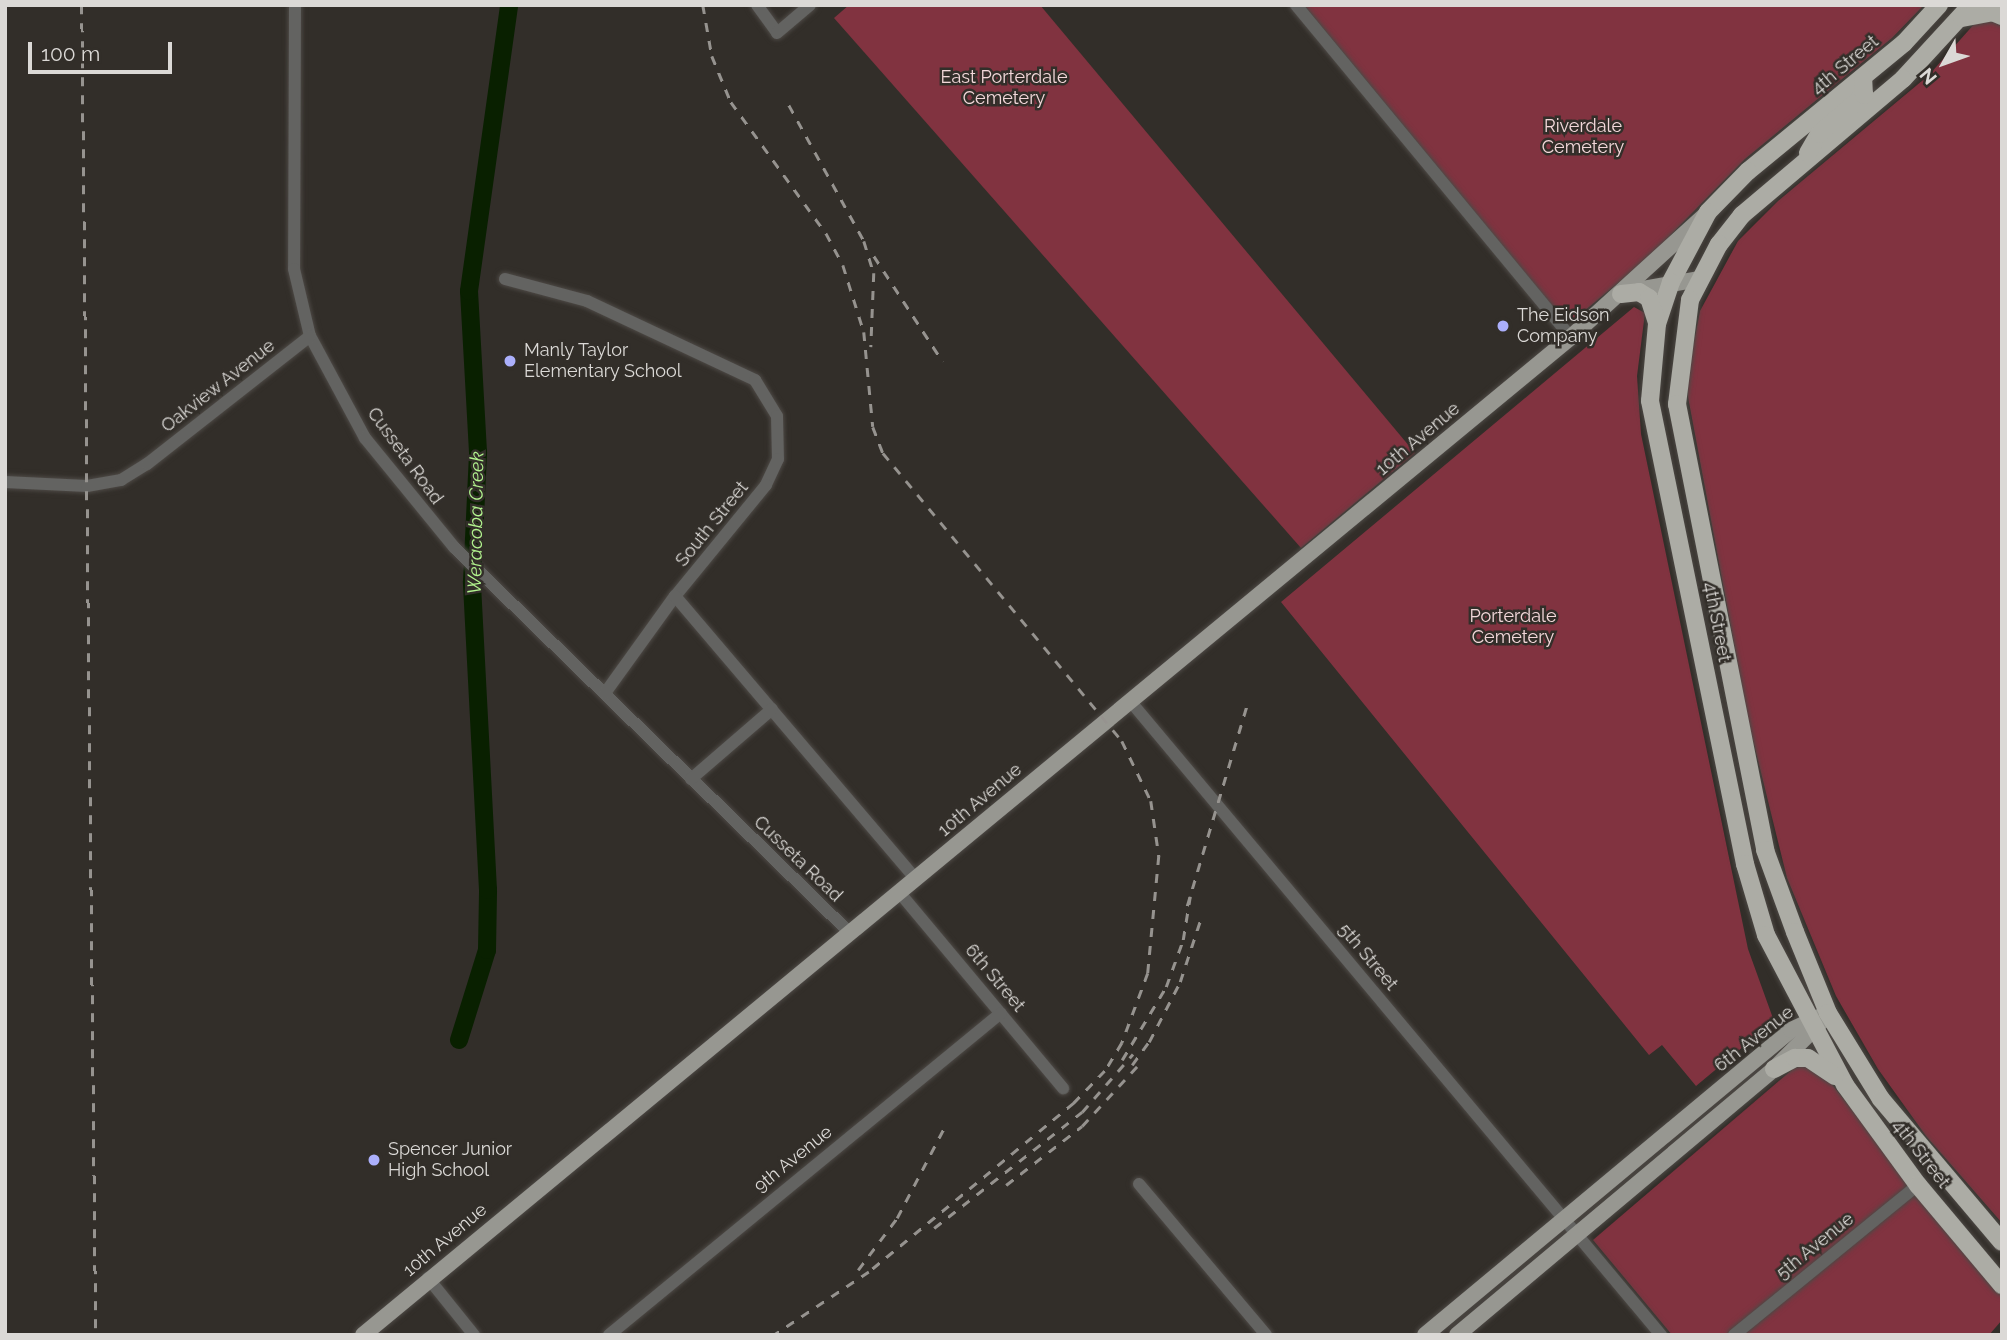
<!DOCTYPE html>
<style>
body{margin:0}
#map{position:relative;width:2007px;height:1340px;overflow:hidden;background:#322e29;font-family:Raleway,sans-serif}
div>[style]{position:absolute}
[style*='--x']{left:calc(var(--x)*1px);top:calc(var(--y)*1px);width:calc(var(--w)*1px);rotate:calc(var(--a)*1deg)}
.green>*{inset:0;background:#813340}
.river>*{height:18px;margin:-9px;padding:0 9px;transform-origin:9px;border-radius:9px;background:#092000}
.roads{filter:drop-shadow(0 0 2px #4d4945) drop-shadow(0 0 2px #4d4945)}
.minor>*{height:12px;margin:-6px;padding:0 6px;transform-origin:6px;border-radius:6px;background:#636361}
.major>*{height:16px;margin:-8px;padding:0 8px;transform-origin:8px;border-radius:8px;background:#979791}
.highway>*{height:18px;margin:-9px;padding:0 9px;transform-origin:9px;border-radius:9px;background:#acaca5}
.rail>*{height:2.5px;margin-top:-1.25px;transform-origin:0;background:repeating-linear-gradient(90deg,#96938f 0 9px,transparent 0 18px)}
.dots>*{width:19px;height:19px;translate:-50% -50%;box-sizing:border-box;border:4px solid #322e29;border-radius:50%}
span{translate:-50% -50%;white-space:nowrap;text-align:center;line-height:1.15;-webkit-text-stroke:5px #322e29;paint-order:stroke}
.street-label{font-size:18px;color:#dbd9d6}
.park-label{font-size:18px;color:#f3d8da}
.poi-label{font-size:18px;color:#dbd9d6}
.left{translate:0 -50%;text-align:left}
.water-label{font-size:19px;color:#b3f58f;font-style:italic}
.frame{position:absolute;inset:0;border:7px solid #dbd9d6;pointer-events:none}
.north{position:absolute;left:1909px;top:28px;width:70px;height:70px;-webkit-text-stroke:5px #322e29;paint-order:stroke;rotate:230deg;font-size:19px;font-weight:700;line-height:28px;text-align:center;color:#dbd9d6}
.north::after{content:'';display:block;margin:auto;width:24px;height:32px;background:#dbd9d6;clip-path:polygon(50% 0,100% 100%,50% 72%,0 100%)}
.scale{position:absolute;left:28px;top:42px;width:144px;height:32px;box-sizing:border-box;border:4px solid #dbd9d6;border-top:0;padding-left:9px;font-size:21px;line-height:24px;white-space:nowrap;color:#dbd9d6;-webkit-text-stroke:5px #322e29;paint-order:stroke}
</style>
<div id="map">
<div class="green">
<i style="clip-path:polygon(849px 5px,1040px 5px,1415px 453px,1301px 548px,834px 18px)"></i>
<i style="clip-path:polygon(1304px 5px,1924px 5px,1892px 38px,1745px 159px,1648px 258px,1571px 322px,1564px 320px)"></i>
<i style="clip-path:polygon(1991px 5px,2002px 5px,2002px 1223px,1926px 1136px,1878px 1069px,1836px 996px,1787px 878px,1749px 724px,1688px 397px,1688px 372px,1700px 311px,1738px 241px,1778px 201px,1929px 75px)"></i>
<i style="clip-path:polygon(1634px 307px,1645px 313px,1637px 376px,1641px 434px,1748px 949px,1774px 1021px,1696px 1086px,1662px 1045px,1649px 1055px,1281px 602px)"></i>
<i style="clip-path:polygon(1804px 1065px,1830px 1082px,2002px 1297px,2002px 1320px,1989px 1335px,1672px 1335px,1593px 1240px,1793px 1069px)"></i>
</div>
<div class="river">
<i style="--x:459;--y:1040;--w:94;--a:-72.7"></i>
<i style="--x:487;--y:950;--w:60;--a:-89"></i>
<i style="--x:488;--y:890;--w:309;--a:-93"></i>
<i style="--x:472;--y:581;--w:129;--a:-87.3"></i>
<i style="--x:478;--y:452;--w:161;--a:-93.2"></i>
<i style="--x:469;--y:291;--w:289;--a:-82"></i>
</div>
<div class="roads">
<div class="minor">
<i style="--x:295;--y:5;--w:264;--a:90.2"></i>
<i style="--x:294;--y:269;--w:69;--a:76.6"></i>
<i style="--x:310;--y:336;--w:116;--a:61.7"></i>
<i style="--x:365;--y:438;--w:141;--a:50.8"></i>
<i style="--x:454;--y:547;--w:552;--a:44.27"></i>
<i style="--x:757;--y:5;--w:34;--a:54"></i>
<i style="--x:777;--y:33;--w:43;--a:-40.3"></i>
<i style="--x:1296;--y:5;--w:431;--a:50.4"></i>
<i style="--x:505;--y:279;--w:85;--a:15"></i>
<i style="--x:587;--y:301;--w:186;--a:25.2"></i>
<i style="--x:755;--y:380;--w:42;--a:58.6"></i>
<i style="--x:777;--y:416;--w:43;--a:88.7"></i>
<i style="--x:778;--y:459;--w:29;--a:115"></i>
<i style="--x:766;--y:485;--w:144;--a:129.3"></i>
<i style="--x:675;--y:596;--w:120;--a:125.8"></i>
<i style="--x:5;--y:482;--w:82;--a:2.8"></i>
<i style="--x:87;--y:486;--w:35;--a:-10"></i>
<i style="--x:121;--y:480;--w:31;--a:-32"></i>
<i style="--x:147;--y:464;--w:207;--a:-38.1"></i>
<i style="--x:675;--y:596;--w:372;--a:49.6"></i>
<i style="--x:1131;--y:702;--w:826;--a:50.06"></i>
<i style="--x:691;--y:779;--w:107;--a:-40.8"></i>
<i style="--x:899;--y:892;--w:256;--a:50.1"></i>
<i style="--x:1139;--y:1184;--w:197;--a:49.9"></i>
<i style="--x:428;--y:1278;--w:73;--a:51.1"></i>
<i style="--x:609;--y:1335;--w:507;--a:-39.4"></i>
<i style="--x:1734;--y:1335;--w:237;--a:-39.2"></i>
</div>
<div class="major">
<i style="--x:1626;--y:292;--w:75;--a:-10"></i>
<i style="--x:363;--y:1335;--w:1567;--a:-39.56"></i>
<i style="--x:1571;--y:337;--w:181;--a:-42.3"></i>
<i style="--x:1425;--y:1335;--w:476;--a:-39.8"></i>
<i style="--x:1791;--y:1030;--w:41;--a:-24.7"></i>
<i style="--x:1457;--y:1335;--w:414;--a:-40"></i>
<i style="--x:1774;--y:1069;--w:68;--a:-45"></i>
</div>
<div class="highway">
<i style="--x:1939;--y:5;--w:52;--a:132.6"></i>
<i style="--x:1904;--y:43;--w:202;--a:140.6"></i>
<i style="--x:1748;--y:171;--w:57;--a:134.3"></i>
<i style="--x:1708;--y:212;--w:79;--a:117.9"></i>
<i style="--x:1671;--y:282;--w:44;--a:108.4"></i>
<i style="--x:1657;--y:324;--w:77;--a:95.2"></i>
<i style="--x:1650;--y:401;--w:473;--a:78.4"></i>
<i style="--x:1745;--y:864;--w:74;--a:73.5"></i>
<i style="--x:1766;--y:935;--w:170;--a:62.2"></i>
<i style="--x:1845;--y:1085;--w:124;--a:53.9"></i>
<i style="--x:1918;--y:1185;--w:131;--a:50"></i>
<i style="--x:1971;--y:5;--w:100;--a:132.6"></i>
<i style="--x:1903;--y:79;--w:211;--a:139.8"></i>
<i style="--x:1742;--y:215;--w:37;--a:128"></i>
<i style="--x:1719;--y:244;--w:63;--a:117.4"></i>
<i style="--x:1690;--y:300;--w:105;--a:97.1"></i>
<i style="--x:1677;--y:404;--w:455;--a:78.8"></i>
<i style="--x:1765;--y:850;--w:87;--a:69.9"></i>
<i style="--x:1795;--y:932;--w:87;--a:67.8"></i>
<i style="--x:1828;--y:1013;--w:101;--a:58.4"></i>
<i style="--x:1881;--y:1099;--w:187;--a:49.8"></i>
<i style="--x:1962;--y:18;--w:31;--a:-11"></i>
<i style="--x:1992;--y:12;--w:11;--a:22"></i>
<i style="--x:1808;--y:153;--w:22;--a:-60"></i>
<i style="--x:1819;--y:134;--w:60;--a:-40.9"></i>
<i style="--x:1864;--y:95;--w:17;--a:-93"></i>
<i style="--x:1621;--y:294;--w:18;--a:-6"></i>
<i style="--x:1639;--y:292;--w:12;--a:31"></i>
<i style="--x:1649;--y:298;--w:25;--a:72"></i>
<i style="--x:1774;--y:1069;--w:24;--a:-28"></i>
<i style="--x:1795;--y:1058;--w:13;--a:0"></i>
<i style="--x:1808;--y:1058;--w:32;--a:34"></i>
</div>
</div>
<div class="rail">
<i style="--x:82;--y:5;--w:1330;--a:89.4"></i>
<i style="--x:703;--y:5;--w:52;--a:80"></i>
<i style="--x:712;--y:56;--w:50;--a:67.6"></i>
<i style="--x:731;--y:102;--w:162;--a:54.1"></i>
<i style="--x:826;--y:233;--w:36;--a:62"></i>
<i style="--x:843;--y:265;--w:70;--a:72.6"></i>
<i style="--x:864;--y:332;--w:95;--a:84.6"></i>
<i style="--x:873;--y:427;--w:28;--a:69"></i>
<i style="--x:883;--y:453;--w:374;--a:50.3"></i>
<i style="--x:1122;--y:741;--w:67;--a:64.2"></i>
<i style="--x:1151;--y:801;--w:56;--a:81.7"></i>
<i style="--x:1159;--y:856;--w:118;--a:95.4"></i>
<i style="--x:1148;--y:973;--w:75;--a:110.4"></i>
<i style="--x:1122;--y:1043;--w:33;--a:121"></i>
<i style="--x:1105;--y:1071;--w:45;--a:134.1"></i>
<i style="--x:1074;--y:1103;--w:266;--a:140.5"></i>
<i style="--x:869;--y:1272;--w:114;--a:146.4"></i>
<i style="--x:789;--y:105;--w:155;--a:61.1"></i>
<i style="--x:864;--y:241;--w:34;--a:73"></i>
<i style="--x:874;--y:273;--w:74;--a:92.3"></i>
<i style="--x:874;--y:256;--w:126;--a:56.9"></i>
<i style="--x:1187;--y:906;--w:213;--a:-73.4"></i>
<i style="--x:1122;--y:1060;--w:85;--a:-58.9"></i>
<i style="--x:1166;--y:987;--w:50;--a:-70.1"></i>
<i style="--x:1183;--y:940;--w:44;--a:-80.8"></i>
<i style="--x:1132;--y:1065;--w:29;--a:-54"></i>
<i style="--x:1149;--y:1042;--w:68;--a:-62.7"></i>
<i style="--x:1180;--y:982;--w:64;--a:-71.8"></i>
<i style="--x:1006;--y:1185;--w:96;--a:-37.8"></i>
<i style="--x:1082;--y:1126;--w:90;--a:-47.3"></i>
<i style="--x:934;--y:1228;--w:188;--a:-38.1"></i>
<i style="--x:1082;--y:1112;--w:77;--a:-48.7"></i>
<i style="--x:858;--y:1270;--w:65;--a:-53.1"></i>
<i style="--x:897;--y:1218;--w:102;--a:-62.4"></i>
</div>
<div class="dots">
<i style="left:1503px;top:326px;background:#abaffb"></i>
<i style="left:510px;top:361px;background:#abaffb"></i>
<i style="left:374px;top:1160px;background:#abaffb"></i>
</div>
<div class="street-label">
<span style="left:1845px;top:65px;rotate:-40deg">4th Street</span>
<span style="left:218px;top:386px;rotate:-38deg">Oakview Avenue</span>
<span style="left:1418px;top:439px;rotate:-40deg">10th Avenue</span>
<span style="left:405px;top:456px;rotate:54deg">Cusseta Road</span>
<span style="left:712px;top:524px;rotate:-51deg">South Street</span>
<span style="left:1717px;top:622px;rotate:79deg">4th Street</span>
<span style="left:980px;top:800px;rotate:-40deg">10th Avenue</span>
<span style="left:798px;top:859px;rotate:44deg">Cusseta Road</span>
<span style="left:1368px;top:957px;rotate:50deg">5th Street</span>
<span style="left:995px;top:978px;rotate:50deg">6th Street</span>
<span style="left:1754px;top:1039px;rotate:-38deg">6th Avenue</span>
<span style="left:1921px;top:1154px;rotate:52deg">4th Street</span>
<span style="left:793px;top:1159px;rotate:-39deg">9th Avenue</span>
<span style="left:445px;top:1240px;rotate:-40deg">10th Avenue</span>
<span style="left:1815px;top:1246px;rotate:-39deg">5th Avenue</span>
</div>
<div class="park-label">
<span style="left:1004px;top:88px">East Porterdale<br>Cemetery</span>
<span style="left:1583px;top:137px">Riverdale<br>Cemetery</span>
<span style="left:1513px;top:627px">Porterdale<br>Cemetery</span>
</div>
<div class="poi-label">
<span class="left" style="left:1517px;top:326px">The Eidson<br>Company</span>
<span class="left" style="left:524px;top:361px">Manly Taylor<br>Elementary School</span>
<span class="left" style="left:388px;top:1160px">Spencer Junior<br>High School</span>
</div>
<div class="water-label">
<span style="left:476px;top:523px;rotate:-89deg">Weracoba Creek</span>
</div>
<div class="frame"></div>
<div class="north">N</div>
<div class="scale">100 m</div>
</div>
